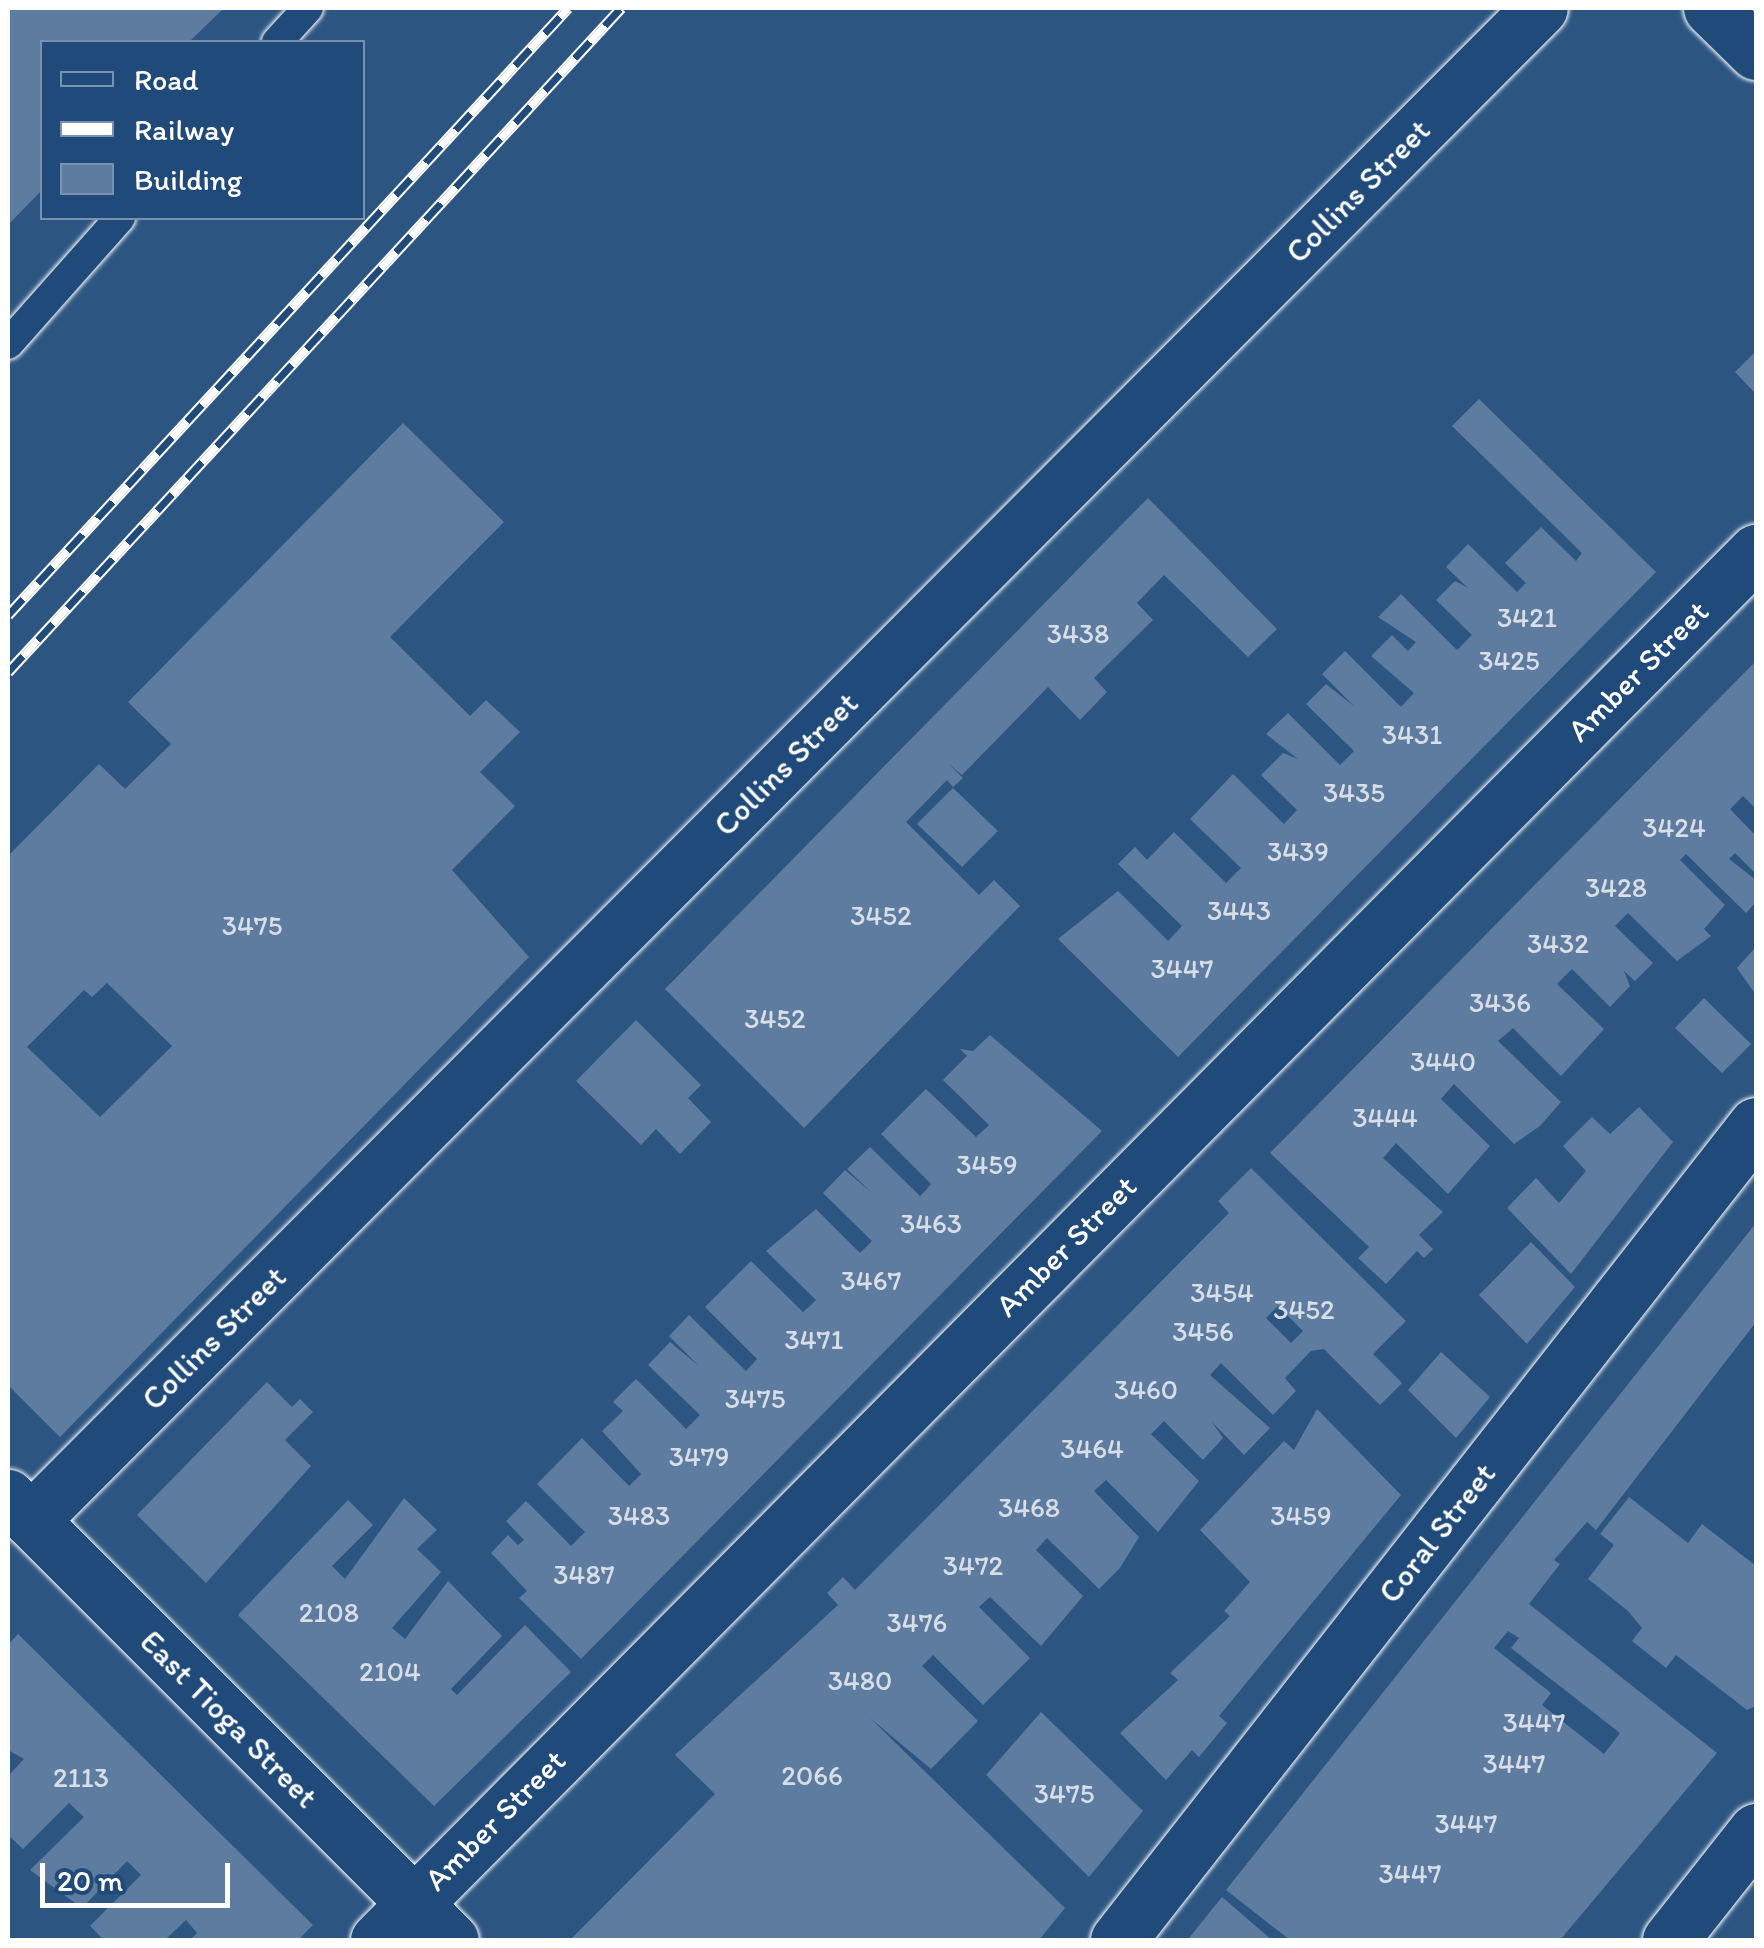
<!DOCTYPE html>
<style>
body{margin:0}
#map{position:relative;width:1764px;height:1948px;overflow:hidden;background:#2c5582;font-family:Itim,sans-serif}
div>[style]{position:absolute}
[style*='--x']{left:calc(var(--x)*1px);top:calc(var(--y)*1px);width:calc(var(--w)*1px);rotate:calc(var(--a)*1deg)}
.building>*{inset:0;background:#5e7c9f}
.roads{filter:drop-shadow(0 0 2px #fff) drop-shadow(0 0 2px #fff)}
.service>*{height:30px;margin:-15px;padding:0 15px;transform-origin:15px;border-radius:15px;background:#1f4a7a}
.minor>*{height:55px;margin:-27.5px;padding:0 27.5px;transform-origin:27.5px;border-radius:27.5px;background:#1f4a7a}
.secondary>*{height:55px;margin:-27.5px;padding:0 27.5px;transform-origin:27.5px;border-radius:27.5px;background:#1f4a7a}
.rail>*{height:11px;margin-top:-5.5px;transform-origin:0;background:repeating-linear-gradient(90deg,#1f4a7a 0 22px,#fff 0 44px);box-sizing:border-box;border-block:2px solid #fff}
span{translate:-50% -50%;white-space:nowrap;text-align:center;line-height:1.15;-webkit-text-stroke:9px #1f4a7a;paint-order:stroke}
.number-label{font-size:28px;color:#d7dee7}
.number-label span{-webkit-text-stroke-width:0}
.street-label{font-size:32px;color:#fff}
.frame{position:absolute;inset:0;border:10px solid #fff;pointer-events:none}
.legend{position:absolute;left:40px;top:40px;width:325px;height:180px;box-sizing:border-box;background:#1f4a7a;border:2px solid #7992af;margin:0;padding:12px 18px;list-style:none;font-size:30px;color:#fff}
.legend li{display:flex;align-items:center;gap:20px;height:50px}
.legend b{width:50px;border:2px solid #7992af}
.scale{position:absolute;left:40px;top:1863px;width:190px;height:45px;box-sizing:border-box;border:5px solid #fff;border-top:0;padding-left:12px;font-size:30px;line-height:35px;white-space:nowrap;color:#fff;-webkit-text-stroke:8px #1f4a7a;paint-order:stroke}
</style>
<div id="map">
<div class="building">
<i style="clip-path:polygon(8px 8px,224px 8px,189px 42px,42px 42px,42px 190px,8px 225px)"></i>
<i style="clip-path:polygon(1756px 351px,1756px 394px,1735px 372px)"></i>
<i style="clip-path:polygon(1479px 399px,1656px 572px,1178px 1057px,1058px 939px,1118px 891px,1168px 941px,1182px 926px,1118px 864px,1135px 847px,1147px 860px,1174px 832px,1226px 883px,1241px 868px,1190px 819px,1233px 774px,1284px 824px,1297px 810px,1261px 775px,1283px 753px,1298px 759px,1266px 734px,1288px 713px,1340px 765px,1354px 751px,1306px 704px,1326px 684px,1355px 707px,1322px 674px,1345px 651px,1401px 707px,1414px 693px,1371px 656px,1392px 635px,1408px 651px,1416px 642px,1378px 617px,1401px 594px,1457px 650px,1472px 635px,1436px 600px,1455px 581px,1468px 588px,1446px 567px,1468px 544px,1517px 592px,1526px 583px,1505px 563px,1541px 527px,1576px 561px,1582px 553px,1452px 426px)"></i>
<i style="clip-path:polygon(evenodd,403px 423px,504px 522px,390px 637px,470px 716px,486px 700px,520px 732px,480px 772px,515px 806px,452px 870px,529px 957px,60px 1437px,8px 1385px,8px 856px,99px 764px,125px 789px,171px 744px,128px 702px,403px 423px,107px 983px,172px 1046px,100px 1117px,27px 1047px,84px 990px,92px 997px,107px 983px)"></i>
<i style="clip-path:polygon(1148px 498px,1277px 629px,1248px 657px,1164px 575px,1137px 603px,1153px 620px,1094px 678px,1107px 692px,1080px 720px,1048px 687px,962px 775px,949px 764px,963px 778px,953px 787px,947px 780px,906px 822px,979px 895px,994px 880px,1020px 906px,804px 1128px,665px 989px)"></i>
<i style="clip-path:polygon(1756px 661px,1756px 809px,1743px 796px,1730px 809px,1756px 836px,1756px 874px,1735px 853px,1729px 859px,1756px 880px,1756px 902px,1746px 913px,1686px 854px,1680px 860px,1725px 905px,1704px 929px,1711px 936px,1677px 961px,1628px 913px,1615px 926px,1653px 963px,1635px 981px,1624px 971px,1630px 986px,1610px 1007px,1572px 969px,1557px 984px,1604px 1029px,1561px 1076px,1513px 1028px,1498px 1041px,1561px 1102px,1540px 1126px,1514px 1144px,1454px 1084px,1441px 1099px,1490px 1146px,1448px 1194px,1396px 1143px,1383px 1158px,1443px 1212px,1419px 1235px,1433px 1249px,1424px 1258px,1417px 1251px,1386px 1284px,1358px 1258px,1369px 1247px,1270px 1153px)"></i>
<i style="clip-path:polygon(953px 788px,998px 831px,962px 867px,917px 824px)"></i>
<i style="clip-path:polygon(1754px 949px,1756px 951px,1756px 995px,1737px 968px)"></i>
<i style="clip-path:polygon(1704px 998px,1751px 1044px,1722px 1073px,1675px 1028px)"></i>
<i style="clip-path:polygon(636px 1020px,701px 1085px,688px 1098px,711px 1122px,680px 1154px,656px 1129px,641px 1145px,576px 1081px)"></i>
<i style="clip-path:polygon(990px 1035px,1102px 1131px,581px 1659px,519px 1598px,527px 1591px,491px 1553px,508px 1535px,518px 1545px,524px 1540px,506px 1521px,526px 1501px,571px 1546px,585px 1532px,537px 1484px,582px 1438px,629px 1486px,641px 1474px,602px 1431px,623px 1411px,613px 1402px,636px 1379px,686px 1429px,700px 1415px,648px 1365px,670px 1342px,699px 1366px,669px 1336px,689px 1315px,746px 1371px,757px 1359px,705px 1307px,751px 1261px,803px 1312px,811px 1305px,816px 1300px,766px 1251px,816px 1209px,860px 1253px,872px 1241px,823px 1193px,845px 1170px,872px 1193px,847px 1169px,870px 1147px,920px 1196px,927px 1189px,931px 1184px,881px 1134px,926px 1089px,976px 1137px,989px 1125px,943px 1080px,967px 1056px,960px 1049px,973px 1051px)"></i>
<i style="clip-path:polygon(1639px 1107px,1673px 1142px,1571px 1274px,1507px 1208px,1536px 1178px,1559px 1203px,1586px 1171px,1563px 1146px,1592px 1117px,1610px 1134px)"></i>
<i style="clip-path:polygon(evenodd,1251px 1168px,1406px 1321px,1373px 1354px,1402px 1383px,1380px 1405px,1324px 1349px,1311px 1351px,1285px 1378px,1296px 1391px,1273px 1415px,1221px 1363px,1210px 1375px,1270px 1428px,1244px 1455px,1212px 1422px,1223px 1438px,1203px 1460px,1164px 1421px,1151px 1434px,1199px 1481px,1158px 1532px,1106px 1480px,1094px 1491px,1139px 1537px,1120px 1568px,1099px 1589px,1047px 1538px,1036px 1550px,1083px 1596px,1041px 1646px,990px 1597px,979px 1607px,1030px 1658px,983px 1705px,933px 1655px,922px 1666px,978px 1721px,931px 1769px,870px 1718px,1065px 1908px,1039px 1940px,570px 1940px,715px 1794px,675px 1755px,838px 1605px,827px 1593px,843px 1577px,855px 1590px,1229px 1213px,1218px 1201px,1251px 1168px,1278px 1306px,1303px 1331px,1291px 1343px,1266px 1318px,1278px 1306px)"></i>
<i style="clip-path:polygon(evenodd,1756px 1223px,1756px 1322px,1596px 1530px,1587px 1522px,1554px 1560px,1560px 1564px,1529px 1604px,1717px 1753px,1560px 1940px,1290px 1940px,1226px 1890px,1756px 1223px,1508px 1631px,1519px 1638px,1511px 1648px,1620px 1733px,1604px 1754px,1542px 1705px,1551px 1693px,1494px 1648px,1508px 1631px)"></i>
<i style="clip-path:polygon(1531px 1242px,1575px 1287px,1527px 1344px,1479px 1295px)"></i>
<i style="clip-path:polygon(1441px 1352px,1490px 1397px,1456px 1438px,1408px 1390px)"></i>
<i style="clip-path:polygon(267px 1382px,292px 1407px,300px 1399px,313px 1412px,285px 1440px,311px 1466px,206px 1583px,137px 1515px)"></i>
<i style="clip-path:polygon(1317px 1409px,1401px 1495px,1219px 1716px,1227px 1723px,1199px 1757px,1192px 1750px,1166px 1780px,1120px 1733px,1178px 1680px,1170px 1673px,1230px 1616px,1224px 1611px,1250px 1582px,1200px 1530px,1284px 1441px,1294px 1450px)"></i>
<i style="clip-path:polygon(1629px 1497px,1688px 1543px,1702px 1524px,1756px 1566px,1756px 1706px,1747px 1710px,1676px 1655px,1666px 1668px,1632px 1641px,1642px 1628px,1628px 1611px,1588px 1579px,1614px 1545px,1600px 1534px)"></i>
<i style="clip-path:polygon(404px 1498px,437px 1530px,417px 1549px,441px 1572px,392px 1628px,405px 1639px,448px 1581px,502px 1636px,451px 1689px,457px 1695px,525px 1625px,571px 1672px,434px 1806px,238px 1615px,348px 1500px,373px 1525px,332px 1566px,345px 1579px)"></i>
<i style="clip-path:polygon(18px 1634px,313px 1925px,298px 1940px,190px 1940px,197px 1933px,186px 1920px,165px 1940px,104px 1940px,90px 1926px,141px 1875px,127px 1861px,82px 1908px,30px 1870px,84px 1817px,69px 1803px,23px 1849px,8px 1835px,8px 1776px,24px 1759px,8px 1750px,8px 1645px)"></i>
<i style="clip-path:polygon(1041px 1712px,1143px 1811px,1089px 1877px,986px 1775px)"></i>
<i style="clip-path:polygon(1222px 1897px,1272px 1940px,1189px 1938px)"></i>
</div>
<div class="roads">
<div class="service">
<i style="--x:277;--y:42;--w:46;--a:-47.6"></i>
<i style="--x:8;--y:344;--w:169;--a:-48.4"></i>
</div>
<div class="minor">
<i style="--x:1711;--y:8;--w:63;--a:44.4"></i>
<i style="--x:8;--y:1497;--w:626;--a:45"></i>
<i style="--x:31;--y:1520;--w:2136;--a:-45.06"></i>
<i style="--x:378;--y:1940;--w:1956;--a:-45.21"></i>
<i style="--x:1118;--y:1940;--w:1035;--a:-51.95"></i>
</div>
<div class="secondary">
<i style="--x:1670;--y:1940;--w:139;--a:-51.7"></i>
</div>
</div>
<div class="rail">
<i style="--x:8;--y:615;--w:826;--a:-47.31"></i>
<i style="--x:8;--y:672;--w:904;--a:-47.29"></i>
</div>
<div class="number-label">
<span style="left:1527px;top:617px">3421</span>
<span style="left:1078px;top:633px">3438</span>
<span style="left:1509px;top:660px">3425</span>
<span style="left:1412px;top:734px">3431</span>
<span style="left:1354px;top:792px">3435</span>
<span style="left:1674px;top:827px">3424</span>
<span style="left:1298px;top:851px">3439</span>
<span style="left:1616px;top:887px">3428</span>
<span style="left:1239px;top:910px">3443</span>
<span style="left:881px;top:915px">3452</span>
<span style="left:252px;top:925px">3475</span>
<span style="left:1558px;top:943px">3432</span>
<span style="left:1182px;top:968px">3447</span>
<span style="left:1500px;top:1002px">3436</span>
<span style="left:775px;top:1018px">3452</span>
<span style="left:1443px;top:1061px">3440</span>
<span style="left:1385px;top:1117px">3444</span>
<span style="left:987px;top:1164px">3459</span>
<span style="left:931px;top:1223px">3463</span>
<span style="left:871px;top:1280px">3467</span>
<span style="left:1222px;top:1292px">3454</span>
<span style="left:1304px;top:1309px">3452</span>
<span style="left:1203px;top:1331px">3456</span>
<span style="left:814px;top:1339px">3471</span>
<span style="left:1146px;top:1389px">3460</span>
<span style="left:755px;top:1398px">3475</span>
<span style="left:1092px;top:1448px">3464</span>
<span style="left:699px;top:1456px">3479</span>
<span style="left:1029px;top:1507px">3468</span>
<span style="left:639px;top:1515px">3483</span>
<span style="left:1301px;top:1515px">3459</span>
<span style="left:973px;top:1565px">3472</span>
<span style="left:584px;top:1574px">3487</span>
<span style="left:329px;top:1612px">2108</span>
<span style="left:917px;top:1622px">3476</span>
<span style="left:390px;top:1671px">2104</span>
<span style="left:860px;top:1680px">3480</span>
<span style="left:1534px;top:1722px">3447</span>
<span style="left:1514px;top:1763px">3447</span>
<span style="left:812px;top:1775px">2066</span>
<span style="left:81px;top:1777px">2113</span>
<span style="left:1064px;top:1793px">3475</span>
<span style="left:1466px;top:1823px">3447</span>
<span style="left:1410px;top:1873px">3447</span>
</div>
<div class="street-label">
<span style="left:1358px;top:191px;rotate:-45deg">Collins Street</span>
<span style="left:1638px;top:671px;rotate:-45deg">Amber Street</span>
<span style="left:786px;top:764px;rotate:-45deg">Collins Street</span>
<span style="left:1066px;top:1246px;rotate:-45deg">Amber Street</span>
<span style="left:214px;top:1338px;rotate:-45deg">Collins Street</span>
<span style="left:1437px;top:1533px;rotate:-52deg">Coral Street</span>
<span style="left:229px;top:1719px;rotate:45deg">East Tioga Street</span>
<span style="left:495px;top:1820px;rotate:-45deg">Amber Street</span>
</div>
<div class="frame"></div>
<ul class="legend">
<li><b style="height:12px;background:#1f4a7a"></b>Road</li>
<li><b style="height:12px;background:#fff"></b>Railway</li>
<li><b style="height:28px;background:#5e7c9f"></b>Building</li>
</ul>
<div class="scale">20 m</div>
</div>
